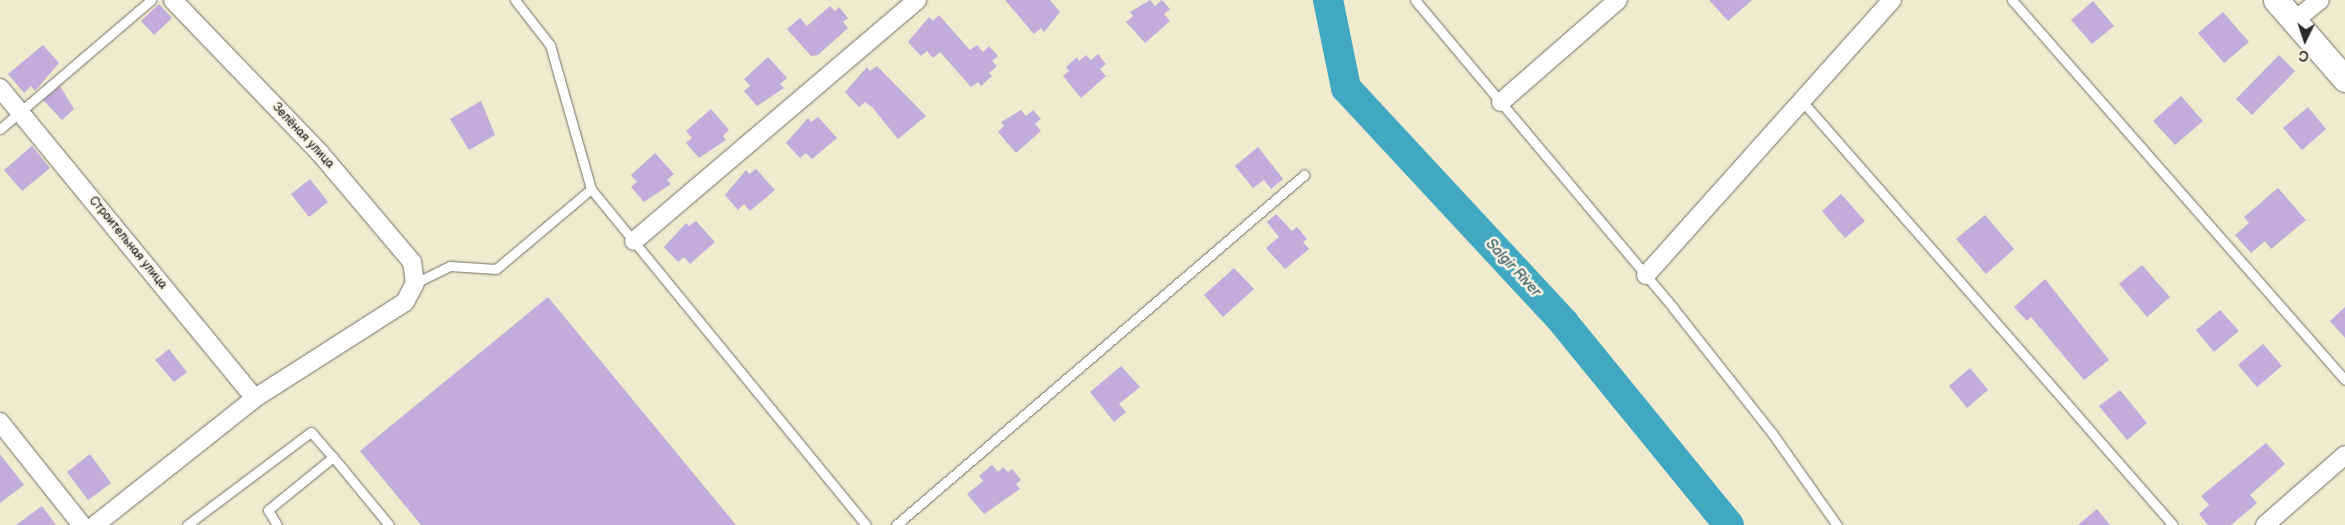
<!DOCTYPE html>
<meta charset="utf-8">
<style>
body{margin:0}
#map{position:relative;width:2345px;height:525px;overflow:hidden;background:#f0eacf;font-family:"Balsamiq Sans",sans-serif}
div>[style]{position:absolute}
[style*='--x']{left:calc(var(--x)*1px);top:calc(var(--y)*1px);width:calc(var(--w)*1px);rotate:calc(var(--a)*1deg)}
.river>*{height:30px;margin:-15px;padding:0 15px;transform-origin:15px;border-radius:15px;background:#40a8c0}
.building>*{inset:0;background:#c1acdc}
.roads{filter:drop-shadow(0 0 1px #706e64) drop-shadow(0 0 1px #706e64)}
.service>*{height:9px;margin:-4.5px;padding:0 4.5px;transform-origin:4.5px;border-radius:4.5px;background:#fff}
.minor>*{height:18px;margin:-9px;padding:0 9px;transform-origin:9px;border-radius:9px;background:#fff}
.secondary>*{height:25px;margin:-12.5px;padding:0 12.5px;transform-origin:12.5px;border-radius:12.5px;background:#fff}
span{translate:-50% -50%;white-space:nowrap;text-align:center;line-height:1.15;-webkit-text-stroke:5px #fcf5e5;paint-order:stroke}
.street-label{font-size:12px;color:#2b2b2b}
.water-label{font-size:14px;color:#335d67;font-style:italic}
.north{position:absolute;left:2280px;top:15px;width:50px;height:50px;-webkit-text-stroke:4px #fcf5e5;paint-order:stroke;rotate:184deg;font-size:14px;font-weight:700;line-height:20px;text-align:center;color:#2b2b2b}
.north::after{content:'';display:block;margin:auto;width:18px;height:22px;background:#2b2b2b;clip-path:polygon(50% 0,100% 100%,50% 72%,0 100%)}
</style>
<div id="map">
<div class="river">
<i style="--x:1328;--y:0;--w:90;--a:78.4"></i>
<i style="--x:1346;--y:88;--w:321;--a:47.1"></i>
<i style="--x:1564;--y:323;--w:261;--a:50.8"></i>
</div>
<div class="building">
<i style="clip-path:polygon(1005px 0,1050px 0,1060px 12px,1044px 32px,1041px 28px,1034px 34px)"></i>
<i style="clip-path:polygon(1150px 0,1155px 6px,1162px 0,1170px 9px,1164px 14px,1170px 21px,1145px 43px,1126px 22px,1133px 16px,1130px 12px)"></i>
<i style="clip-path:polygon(1709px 0,1752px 0,1728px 21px)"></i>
<i style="clip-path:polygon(2093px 1px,2114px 26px,2092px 44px,2071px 20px)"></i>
<i style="clip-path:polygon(159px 4px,172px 18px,154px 35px,141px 21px)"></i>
<i style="clip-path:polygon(830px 6px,835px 11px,839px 7px,848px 18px,843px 22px,848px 28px,818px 55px,811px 56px,787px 29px,800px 18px,807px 26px)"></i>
<i style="clip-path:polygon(2223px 12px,2249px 42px,2224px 63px,2198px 33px)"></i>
<i style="clip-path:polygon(939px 15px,970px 50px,977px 45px,983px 52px,989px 46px,998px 56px,992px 61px,997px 66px,989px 73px,992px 76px,981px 86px,978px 82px,971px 87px,940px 52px,933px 58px,927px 51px,921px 56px,908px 42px,929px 17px,933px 21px)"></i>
<i style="clip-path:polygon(43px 45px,59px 63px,35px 91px,31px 86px,24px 93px,8px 74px)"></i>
<i style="clip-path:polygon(1098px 54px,1106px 64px,1100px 69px,1106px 76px,1081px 98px,1063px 76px,1069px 71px,1066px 67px,1077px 57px,1079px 61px,1086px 55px,1091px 60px)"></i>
<i style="clip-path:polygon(2279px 55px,2295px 71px,2252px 115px,2236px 99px)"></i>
<i style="clip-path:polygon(768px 57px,787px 78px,780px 84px,784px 88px,757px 106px,744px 91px,750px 86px,744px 79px)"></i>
<i style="clip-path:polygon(877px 66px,926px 116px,898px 139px,872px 107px,865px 102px,859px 107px,845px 92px,867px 67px,870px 71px)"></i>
<i style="clip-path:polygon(60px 86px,74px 109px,62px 120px,43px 100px)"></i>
<i style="clip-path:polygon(2181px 96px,2203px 121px,2175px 145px,2153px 121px)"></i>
<i style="clip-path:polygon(481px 101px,495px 135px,469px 150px,450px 119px)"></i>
<i style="clip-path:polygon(2308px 107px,2326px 129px,2302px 150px,2283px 128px)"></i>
<i style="clip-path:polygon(711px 109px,729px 130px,723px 136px,726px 140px,699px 158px,686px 143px,692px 138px,686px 131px)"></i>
<i style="clip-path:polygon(1021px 110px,1026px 116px,1033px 110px,1041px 119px,1035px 124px,1041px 131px,1016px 153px,998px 132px,1004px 126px,1001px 122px)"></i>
<i style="clip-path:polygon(818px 117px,837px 138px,812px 159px,806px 153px,800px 158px,786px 143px,808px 118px,811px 122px)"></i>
<i style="clip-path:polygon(32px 146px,50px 168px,22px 191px,4px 170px)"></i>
<i style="clip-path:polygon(1258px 147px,1283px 179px,1271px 189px,1264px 180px,1253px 188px,1235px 166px)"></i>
<i style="clip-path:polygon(655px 153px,674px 174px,667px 180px,671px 184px,644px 202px,631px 187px,637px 182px,631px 175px)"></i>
<i style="clip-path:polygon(756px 169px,775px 190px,750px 211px,744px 204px,738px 210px,725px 195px,746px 170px,749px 174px)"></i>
<i style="clip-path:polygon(310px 179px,328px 202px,309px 217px,291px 194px)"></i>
<i style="clip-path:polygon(2278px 188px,2306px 220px,2271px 249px,2265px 241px,2251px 253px,2235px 235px,2249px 223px,2244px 217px)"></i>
<i style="clip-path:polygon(1841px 194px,1865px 221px,1845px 238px,1822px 211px)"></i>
<i style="clip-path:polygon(1276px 214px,1292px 231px,1297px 227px,1307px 239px,1303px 242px,1309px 249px,1285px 269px,1266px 248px,1279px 237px,1267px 222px)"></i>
<i style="clip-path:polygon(1985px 215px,2014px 249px,1986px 274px,1956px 239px)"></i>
<i style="clip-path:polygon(696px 221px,715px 242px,690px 264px,684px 257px,678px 262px,664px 247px,686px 223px,689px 226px)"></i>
<i style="clip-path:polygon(2142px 265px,2170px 297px,2147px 317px,2119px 284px)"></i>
<i style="clip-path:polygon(1234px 268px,1254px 289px,1223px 317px,1204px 295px)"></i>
<i style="clip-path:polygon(2045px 279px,2109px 360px,2084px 380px,2031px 317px,2027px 321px,2014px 307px)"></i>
<i style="clip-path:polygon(548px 297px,736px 525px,421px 525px,360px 451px)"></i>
<i style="clip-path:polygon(2345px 307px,2345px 338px,2330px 321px)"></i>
<i style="clip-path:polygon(2220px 310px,2239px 331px,2214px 352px,2196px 330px)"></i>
<i style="clip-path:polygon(2263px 344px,2282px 366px,2257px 387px,2238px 365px)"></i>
<i style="clip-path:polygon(169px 349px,187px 372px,174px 382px,155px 360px)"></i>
<i style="clip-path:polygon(1121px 366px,1140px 387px,1119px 404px,1126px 412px,1114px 422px,1090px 392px)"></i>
<i style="clip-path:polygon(1970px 368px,1988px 390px,1967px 408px,1949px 386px)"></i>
<i style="clip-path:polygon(2120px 390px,2147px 423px,2127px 440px,2099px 406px)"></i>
<i style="clip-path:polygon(2266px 443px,2285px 464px,2250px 495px,2257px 503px,2231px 525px,2208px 525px,2199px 514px,2209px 505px,2201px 496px)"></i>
<i style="clip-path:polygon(0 454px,24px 485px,0 503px)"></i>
<i style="clip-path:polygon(90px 454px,111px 483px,88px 500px,67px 472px)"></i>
<i style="clip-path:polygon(992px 465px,998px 472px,1003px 467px,1008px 472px,1012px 469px,1021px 480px,1016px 484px,1020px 489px,984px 514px,967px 494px,983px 481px,979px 476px)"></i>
<i style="clip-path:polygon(42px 506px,56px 525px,16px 525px)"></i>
<i style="clip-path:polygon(2097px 509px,2110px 525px,2078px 525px)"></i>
</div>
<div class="roads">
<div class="service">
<i style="--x:515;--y:0;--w:57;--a:52.1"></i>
<i style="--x:550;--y:45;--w:150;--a:74.1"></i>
<i style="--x:1415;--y:0;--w:403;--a:50"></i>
<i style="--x:1674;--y:309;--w:158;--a:51.7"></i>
<i style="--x:1772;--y:433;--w:113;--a:54.8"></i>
<i style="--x:2012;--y:0;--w:505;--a:48.77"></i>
<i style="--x:1802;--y:101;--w:563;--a:48.81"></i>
<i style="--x:0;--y:129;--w:199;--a:-40.5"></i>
<i style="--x:415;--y:283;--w:39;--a:-26"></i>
<i style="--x:450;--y:266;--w:46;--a:3.7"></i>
<i style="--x:496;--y:269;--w:124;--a:-40.1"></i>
<i style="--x:591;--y:189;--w:434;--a:50.7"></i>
<i style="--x:187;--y:525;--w:155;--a:-36.9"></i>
<i style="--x:311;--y:432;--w:33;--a:49"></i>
<i style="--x:277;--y:525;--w:17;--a:-121"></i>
<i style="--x:268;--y:510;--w:84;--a:-39.2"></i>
<i style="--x:333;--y:457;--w:88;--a:50.5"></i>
<i style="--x:896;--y:525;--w:538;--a:-40.62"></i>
</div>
<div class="minor">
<i style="--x:2294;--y:21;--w:33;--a:-39"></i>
<i style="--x:0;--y:88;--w:401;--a:50.6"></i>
<i style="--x:1501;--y:102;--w:155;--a:-41.1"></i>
<i style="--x:634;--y:241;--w:372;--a:-40.4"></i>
<i style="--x:1646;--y:275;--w:369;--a:-48.2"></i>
<i style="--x:0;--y:422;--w:132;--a:51.5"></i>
<i style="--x:95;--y:525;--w:204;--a:-38.4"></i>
<i style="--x:255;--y:398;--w:178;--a:-32.6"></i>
<i style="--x:405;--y:302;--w:21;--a:-62"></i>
<i style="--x:415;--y:283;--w:21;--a:-98"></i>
<i style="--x:412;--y:262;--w:143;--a:-130.2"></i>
<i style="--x:320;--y:153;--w:212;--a:-133.9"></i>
<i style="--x:2265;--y:525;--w:106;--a:-41.2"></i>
</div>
<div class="secondary">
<i style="--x:2276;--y:0;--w:105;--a:48.9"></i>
</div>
</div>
<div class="street-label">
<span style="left:303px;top:136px;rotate:47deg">Зелёная улица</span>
<span style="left:128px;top:243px;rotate:51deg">Строительная улица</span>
</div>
<div class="water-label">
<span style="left:1513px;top:268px;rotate:47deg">Salgir River</span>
</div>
<div class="north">С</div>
</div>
